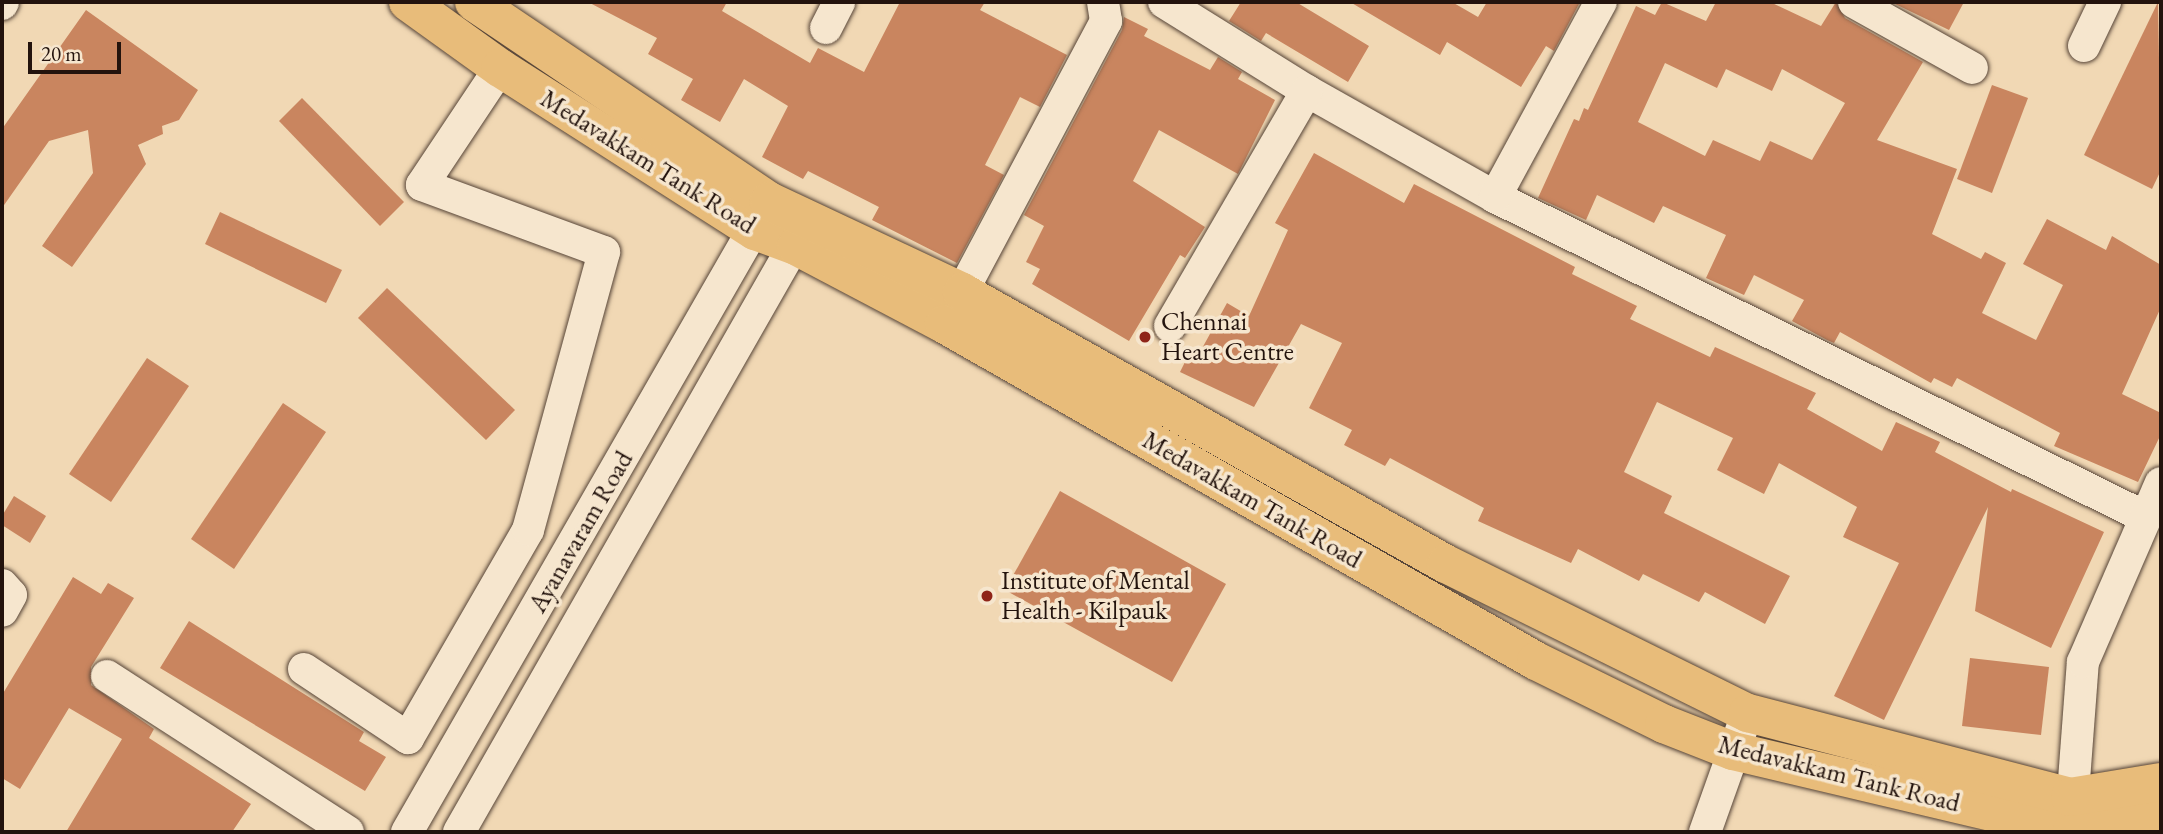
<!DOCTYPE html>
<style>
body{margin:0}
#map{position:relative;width:2163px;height:834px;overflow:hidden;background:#f1d8b4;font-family:"EB Garamond",serif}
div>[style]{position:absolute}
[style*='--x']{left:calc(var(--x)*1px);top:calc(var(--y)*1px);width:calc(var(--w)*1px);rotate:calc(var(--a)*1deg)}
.building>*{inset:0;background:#c9855f}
.roads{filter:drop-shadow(0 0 2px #564437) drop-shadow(0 0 2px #564437)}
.minor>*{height:32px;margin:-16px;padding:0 16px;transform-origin:16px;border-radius:16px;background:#f6e6ce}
.major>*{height:38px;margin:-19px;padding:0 19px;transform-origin:19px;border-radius:19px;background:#e8bc7a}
.dots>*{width:19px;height:19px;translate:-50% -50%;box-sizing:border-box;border:4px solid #f6e6ce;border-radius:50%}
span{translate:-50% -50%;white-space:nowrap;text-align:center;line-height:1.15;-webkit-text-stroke:7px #f6e6ce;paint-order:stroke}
.street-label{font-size:26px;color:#23130d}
.poi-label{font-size:26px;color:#23130d}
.left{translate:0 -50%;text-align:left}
.frame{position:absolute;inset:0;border:4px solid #23130d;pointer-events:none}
.scale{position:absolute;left:28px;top:42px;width:93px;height:32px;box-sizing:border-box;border:4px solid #23130d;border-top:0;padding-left:9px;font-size:21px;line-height:24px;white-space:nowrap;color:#23130d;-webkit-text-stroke:5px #f6e6ce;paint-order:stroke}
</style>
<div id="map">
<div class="building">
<i style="clip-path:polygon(588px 2px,727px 2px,722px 11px,810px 63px,818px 48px,864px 72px,900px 2px,985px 2px,980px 10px,1067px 55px,1040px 107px,1020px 97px,985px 165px,1004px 175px,957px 263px,872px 220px,879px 207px,808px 171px,803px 179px,762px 157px,788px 106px,744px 79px,720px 122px,681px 100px,693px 79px,648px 54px,657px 38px)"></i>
<i style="clip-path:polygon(1241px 2px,1296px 2px,1369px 46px,1348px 82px,1266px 33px,1261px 41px,1229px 21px)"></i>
<i style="clip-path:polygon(1350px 2px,1452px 2px,1478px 17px,1487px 2px,1580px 2px,1554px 51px,1546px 46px,1521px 87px,1447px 42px,1440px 55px)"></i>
<i style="clip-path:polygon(evenodd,1662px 2px,1706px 21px,1716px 2px,1770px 2px,1821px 26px,1836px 2px,1845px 18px,1923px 62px,1877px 140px,1957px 169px,1932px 234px,1981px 259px,1985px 252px,2006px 263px,1982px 313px,2036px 340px,2063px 285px,2023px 264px,2047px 219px,2106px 250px,2112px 236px,2161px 265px,2161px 307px,2122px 394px,2161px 413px,2161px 434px,2138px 482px,2054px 446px,2060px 433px,1957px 378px,1952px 387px,1934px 378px,1931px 383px,1840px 332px,1834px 343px,1827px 340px,1792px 321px,1804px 300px,1754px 275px,1744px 295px,1706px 278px,1726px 235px,1663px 206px,1654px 223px,1597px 195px,1586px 220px,1538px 198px,1574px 119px,1579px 121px,1584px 108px,1588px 110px,1636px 6px,1655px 15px,1662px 2px,1665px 63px,1717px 88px,1726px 69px,1772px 91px,1782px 69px,1845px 103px,1812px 160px,1770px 141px,1760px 161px,1713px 140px,1705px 156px,1638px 122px,1665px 63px)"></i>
<i style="clip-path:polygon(1891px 2px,1964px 2px,1949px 30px)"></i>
<i style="clip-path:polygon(2158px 2px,2161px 170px,2152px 189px,2084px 155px)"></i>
<i style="clip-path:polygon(86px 10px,198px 90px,179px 120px,162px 126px,163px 134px,138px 145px,146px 164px,72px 267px,42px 246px,93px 173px,88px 130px,49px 141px,2px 208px,2px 129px)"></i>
<i style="clip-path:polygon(1124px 17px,1148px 29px,1144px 36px,1210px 70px,1218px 57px,1242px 72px,1238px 79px,1275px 100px,1238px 174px,1159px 130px,1133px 181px,1205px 227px,1185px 258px,1180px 255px,1129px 341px,1032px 284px,1040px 269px,1026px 262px,1044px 226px,1024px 215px,1122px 30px)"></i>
<i style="clip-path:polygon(1992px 85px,2028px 98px,1992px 193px,1957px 179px)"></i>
<i style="clip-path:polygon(302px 98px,404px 202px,380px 226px,279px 121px)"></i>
<i style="clip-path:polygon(1314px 153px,1404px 203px,1414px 184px,1575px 267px,1572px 274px,1637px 306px,1630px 319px,1710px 357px,1715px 347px,1816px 393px,1807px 409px,1882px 451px,1896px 422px,1940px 442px,1935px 452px,2011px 492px,2012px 489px,2104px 532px,2051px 648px,1975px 611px,1988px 507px,1884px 720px,1834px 696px,1899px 563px,1843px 537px,1857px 507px,1779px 463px,1764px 494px,1717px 470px,1733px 438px,1657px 402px,1624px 472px,1672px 496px,1664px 513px,1790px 576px,1765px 624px,1705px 592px,1699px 602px,1643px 574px,1639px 581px,1578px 549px,1571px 563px,1478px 521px,1484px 508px,1390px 458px,1385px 466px,1344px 445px,1352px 430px,1309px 408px,1342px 343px,1301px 324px,1254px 407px,1180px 372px,1192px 348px,1200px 352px,1227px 303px,1249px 316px,1288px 230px,1275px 223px)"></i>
<i style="clip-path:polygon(220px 212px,342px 270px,326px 303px,205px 244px)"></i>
<i style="clip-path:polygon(387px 288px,515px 410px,486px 440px,358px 318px)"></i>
<i style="clip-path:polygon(147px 358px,189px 386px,111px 502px,69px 474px)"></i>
<i style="clip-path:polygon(283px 403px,326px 432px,234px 569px,191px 539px)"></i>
<i style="clip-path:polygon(1060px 491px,1226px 584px,1172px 682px,1005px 590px)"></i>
<i style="clip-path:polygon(14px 496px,46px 516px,30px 543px,2px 525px,2px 516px)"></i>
<i style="clip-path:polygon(73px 577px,101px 594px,108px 583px,134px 598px,91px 667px,91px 685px,154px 729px,149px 738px,251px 804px,232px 832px,66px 832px,122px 739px,69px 708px,20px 789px,2px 778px,2px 695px)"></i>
<i style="clip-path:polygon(189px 621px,364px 732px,359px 741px,386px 757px,365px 791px,160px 668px)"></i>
<i style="clip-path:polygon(1970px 658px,2049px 667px,2041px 735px,1962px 726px)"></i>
</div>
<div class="roads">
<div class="minor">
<i style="--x:1164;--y:2;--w:168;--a:31.9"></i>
<i style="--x:1307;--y:91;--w:216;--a:29.4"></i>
<i style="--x:1495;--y:197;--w:724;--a:26.21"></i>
<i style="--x:1854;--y:2;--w:135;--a:29.2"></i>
<i style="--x:2;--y:4;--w:2;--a:-63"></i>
<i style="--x:826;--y:28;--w:29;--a:-63"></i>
<i style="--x:2084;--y:46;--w:49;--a:-64.5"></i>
<i style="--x:1495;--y:197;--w:222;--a:-61.5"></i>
<i style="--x:962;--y:292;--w:307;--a:-62"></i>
<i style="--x:1106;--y:21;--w:19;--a:-99"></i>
<i style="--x:1170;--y:326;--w:272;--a:-59.8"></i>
<i style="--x:2;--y:585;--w:13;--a:48"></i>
<i style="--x:11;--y:595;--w:18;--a:119"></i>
<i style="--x:304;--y:669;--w:125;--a:33.6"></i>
<i style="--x:408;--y:738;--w:240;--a:-60"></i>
<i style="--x:528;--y:530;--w:288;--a:-74.7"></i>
<i style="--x:604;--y:252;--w:194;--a:-159.8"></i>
<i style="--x:422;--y:185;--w:141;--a:-56.3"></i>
<i style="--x:107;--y:676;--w:287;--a:32.9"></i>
<i style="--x:2071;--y:820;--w:158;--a:-85.7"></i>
<i style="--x:2083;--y:662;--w:195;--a:-66.5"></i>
<i style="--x:407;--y:832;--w:716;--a:-60.11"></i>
<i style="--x:459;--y:832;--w:698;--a:-60.28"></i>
<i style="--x:1705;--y:832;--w:110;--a:-70.4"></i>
</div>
<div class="major">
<i style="--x:408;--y:2;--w:113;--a:35.7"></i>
<i style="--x:500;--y:68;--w:303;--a:32.6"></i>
<i style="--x:755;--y:231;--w:44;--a:20.1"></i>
<i style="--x:796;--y:246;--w:167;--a:27.8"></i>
<i style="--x:944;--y:324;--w:681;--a:29.65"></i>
<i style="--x:1536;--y:661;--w:143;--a:26.2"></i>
<i style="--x:1664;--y:724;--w:74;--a:21.4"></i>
<i style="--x:1733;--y:751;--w:348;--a:13.3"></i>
<i style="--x:2072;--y:831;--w:91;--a:-10.8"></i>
<i style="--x:474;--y:2;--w:356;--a:34"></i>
<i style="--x:769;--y:201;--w:213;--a:25.2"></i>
<i style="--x:962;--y:292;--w:555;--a:29.34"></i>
<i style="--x:1446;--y:564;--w:337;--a:26.3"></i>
<i style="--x:1748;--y:713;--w:333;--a:14.6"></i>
<i style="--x:2070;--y:797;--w:92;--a:-9.4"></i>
</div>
</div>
<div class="dots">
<i style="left:1145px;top:337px;background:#8f2418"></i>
<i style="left:987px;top:596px;background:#8f2418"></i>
</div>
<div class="street-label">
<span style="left:648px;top:162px;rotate:32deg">Medavakkam Tank Road</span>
<span style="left:1252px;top:500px;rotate:30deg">Medavakkam Tank Road</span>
<span style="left:581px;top:532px;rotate:-60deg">Ayanavaram Road</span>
<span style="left:1839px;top:774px;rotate:14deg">Medavakkam Tank Road</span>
</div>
<div class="poi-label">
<span class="left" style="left:1161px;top:337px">Chennai<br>Heart Centre</span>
<span class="left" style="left:1001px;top:596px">Institute of Mental<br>Health - Kilpauk</span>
</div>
<div class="frame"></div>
<div class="scale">20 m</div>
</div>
